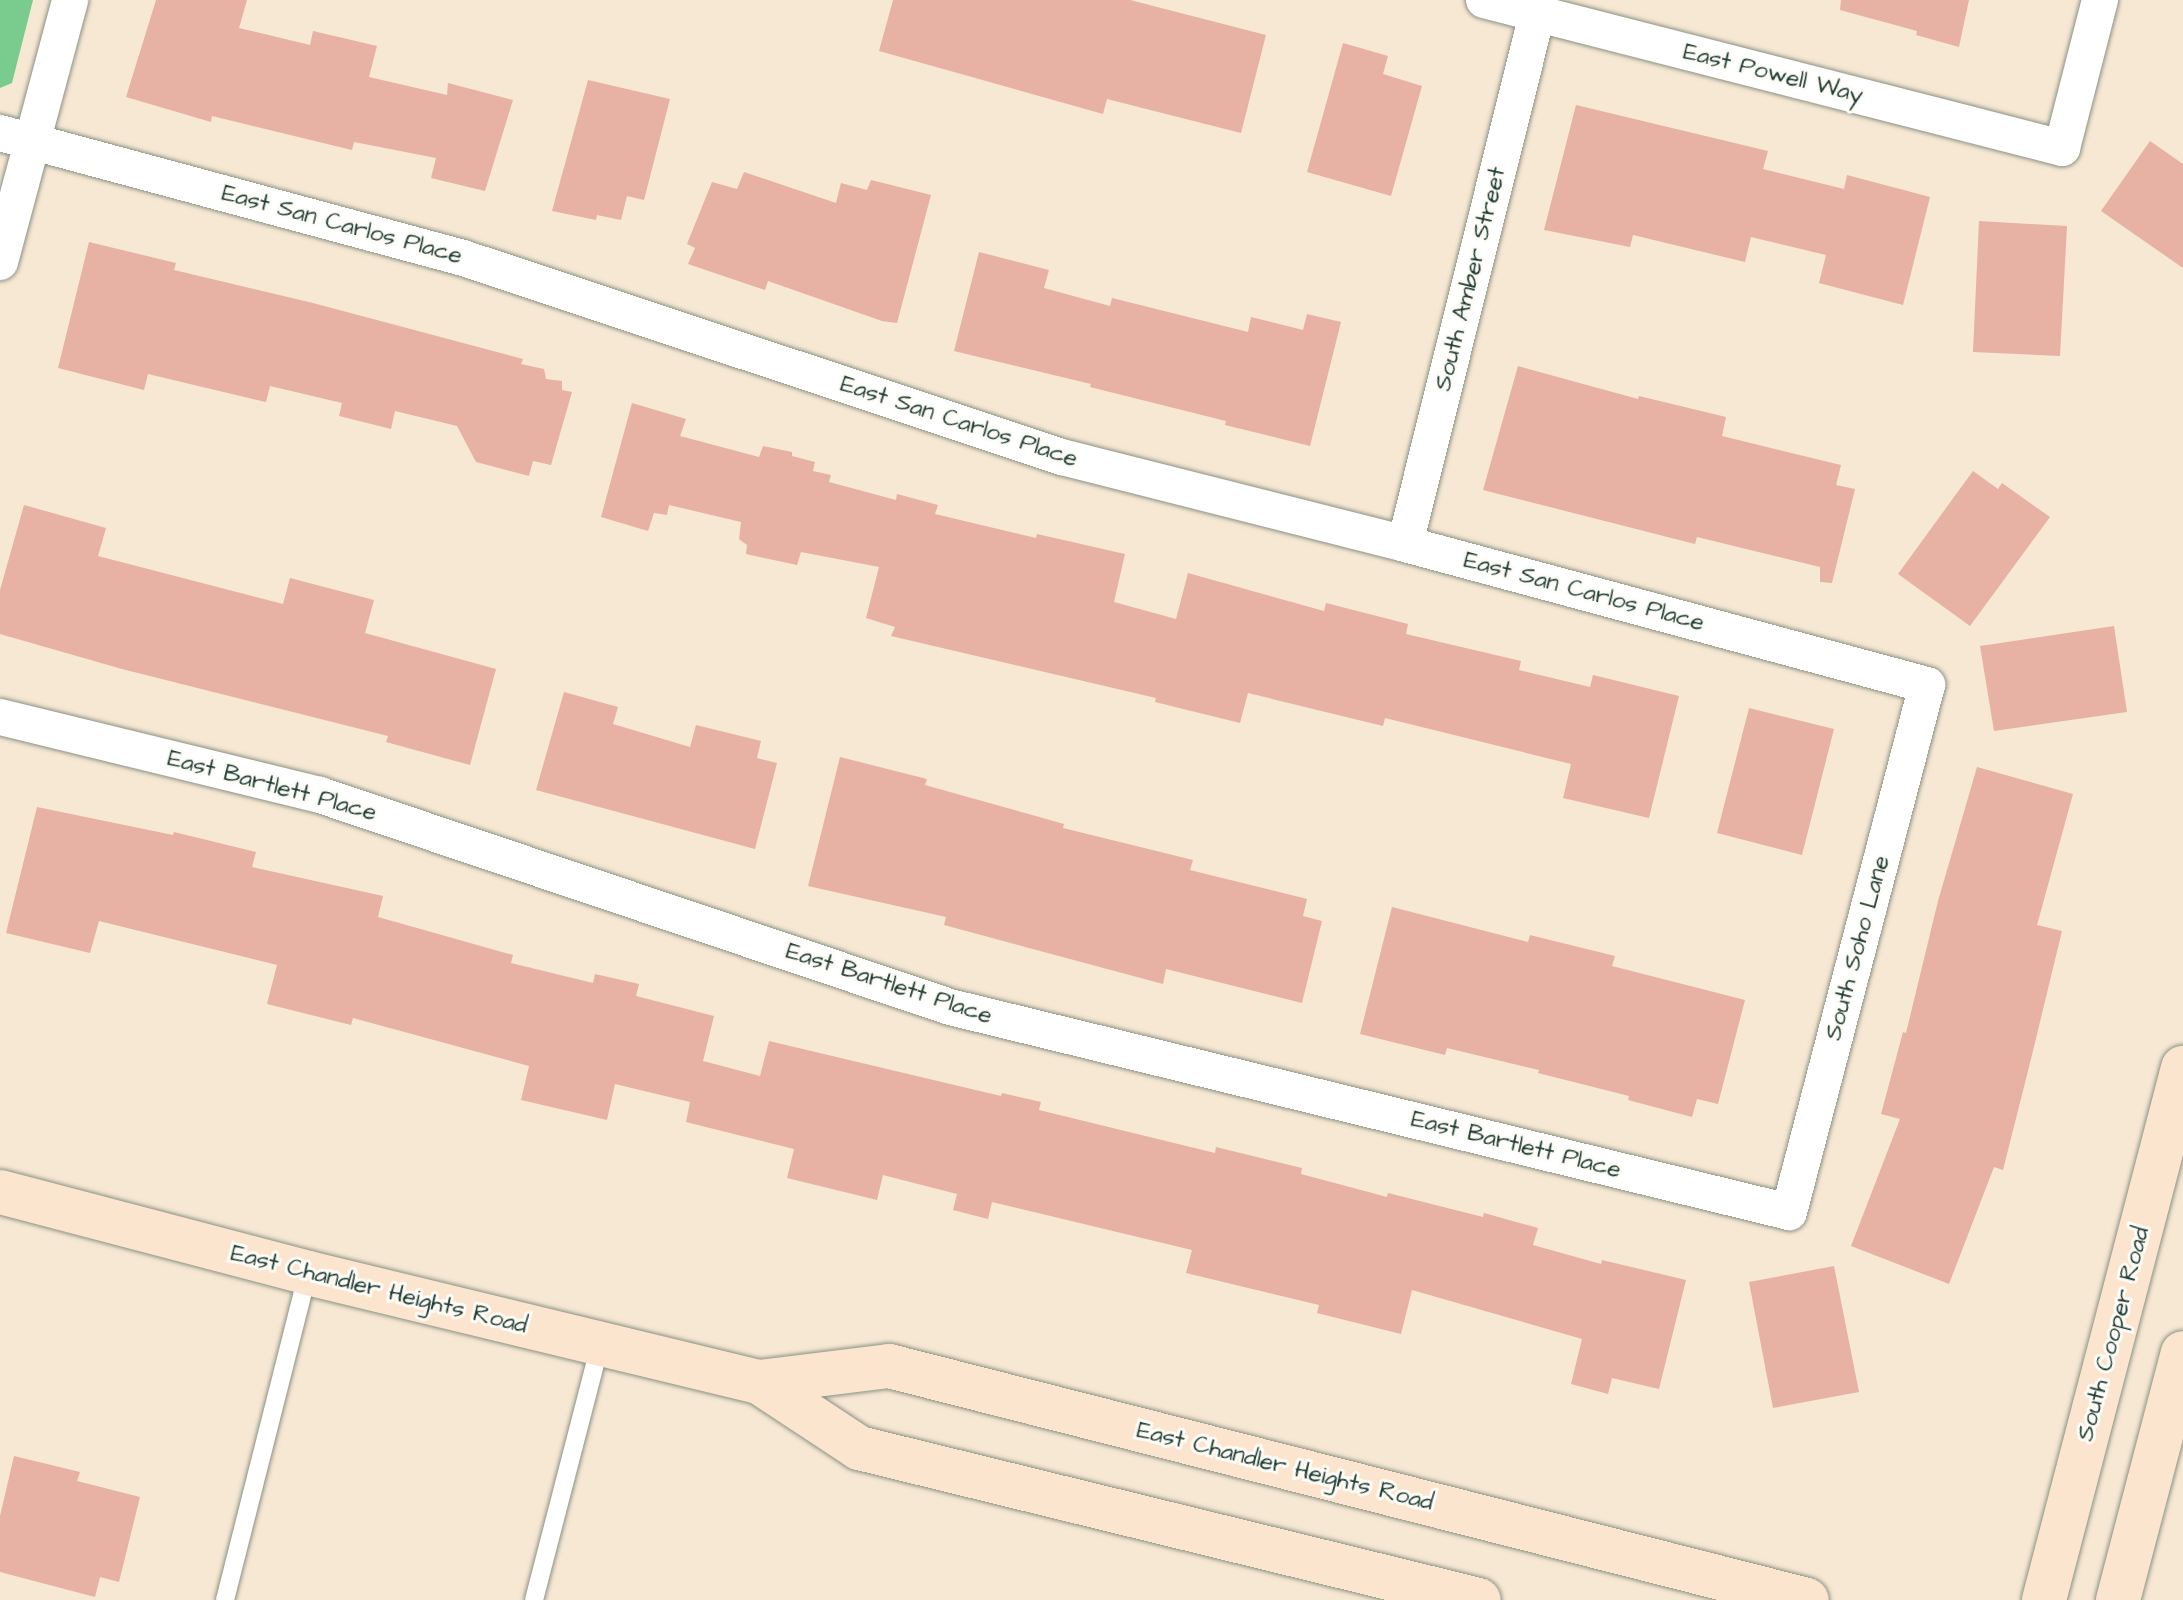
<!DOCTYPE html>
<style>
body{margin:0}
#map{position:relative;width:2183px;height:1600px;overflow:hidden;background:#f7e8d4;font-family:"Architects Daughter",sans-serif}
div>[style]{position:absolute}
[style*='--x']{left:calc(var(--x)*1px);top:calc(var(--y)*1px);width:calc(var(--w)*1px);rotate:calc(var(--a)*1deg)}
.green>*{inset:0;background:#7acc8e}
.building>*{inset:0;background:#e7b1a4}
.roads{filter:drop-shadow(0 0 2px #8b9284) drop-shadow(0 0 2px #8b9284)}
.lane>*{height:18px;margin:-9px;padding:0 9px;transform-origin:9px;border-radius:9px;background:#fff}
.street>*{height:36px;margin:-18px;padding:0 18px;transform-origin:18px;border-radius:18px;background:#fff}
.secondary>*{height:44px;margin:-22px;padding:0 22px;transform-origin:22px;border-radius:22px;background:#fce5cf}
span{translate:-50% -50%;white-space:nowrap;text-align:center;line-height:1.15;-webkit-text-stroke:6px #fdfcf7;paint-order:stroke}
.street-label{font-size:24px;color:#1f3d34}
</style>
<div id="map">
<div class="green">
<i style="clip-path:polygon(0 0,33px 0,12px 83px,0 88px)"></i>
</div>
<div class="building">
<i style="clip-path:polygon(156px 0,247px 0,239px 28px,310px 45px,313px 31px,377px 46px,369px 77px,447px 95px,448px 83px,513px 100px,485px 191px,431px 178px,436px 158px,354px 142px,352px 150px,212px 116px,211px 122px,126px 97px)"></i>
<i style="clip-path:polygon(893px 0,1130px 0,1266px 35px,1241px 133px,1107px 99px,1103px 114px,879px 51px)"></i>
<i style="clip-path:polygon(1841px 0,1969px 0,1959px 47px,1916px 35px,1917px 31px,1840px 10px)"></i>
<i style="clip-path:polygon(1343px 43px,1388px 56px,1383px 74px,1422px 86px,1391px 196px,1307px 172px)"></i>
<i style="clip-path:polygon(588px 80px,670px 99px,644px 200px,627px 196px,621px 220px,597px 215px,596px 220px,552px 211px)"></i>
<i style="clip-path:polygon(1576px 105px,1768px 151px,1763px 169px,1844px 189px,1847px 175px,1930px 197px,1903px 305px,1819px 283px,1826px 255px,1751px 237px,1745px 262px,1633px 235px,1630px 247px,1544px 230px)"></i>
<i style="clip-path:polygon(2150px 141px,2183px 164px,2183px 268px,2101px 211px)"></i>
<i style="clip-path:polygon(744px 172px,836px 203px,841px 183px,867px 190px,871px 180px,931px 195px,897px 323px,882px 321px,768px 281px,765px 290px,688px 264px,695px 248px,687px 244px,712px 182px,737px 189px)"></i>
<i style="clip-path:polygon(1979px 221px,2067px 226px,2060px 356px,1973px 352px)"></i>
<i style="clip-path:polygon(89px 242px,176px 263px,174px 270px,313px 303px,523px 359px,521px 364px,544px 369px,546px 379px,562px 381px,562px 390px,572px 392px,551px 465px,533px 461px,529px 476px,476px 462px,457px 426px,395px 411px,391px 429px,339px 416px,342px 403px,270px 386px,266px 402px,148px 374px,144px 390px,58px 368px)"></i>
<i style="clip-path:polygon(979px 252px,1049px 270px,1044px 288px,1110px 306px,1112px 298px,1248px 332px,1251px 317px,1303px 330px,1307px 314px,1341px 322px,1310px 446px,1225px 425px,1226px 421px,1090px 387px,1091px 384px,954px 351px)"></i>
<i style="clip-path:polygon(1518px 366px,1638px 399px,1639px 396px,1726px 417px,1722px 436px,1841px 465px,1836px 485px,1855px 489px,1832px 583px,1820px 582px,1820px 567px,1697px 537px,1695px 544px,1483px 490px)"></i>
<i style="clip-path:polygon(632px 403px,686px 419px,680px 436px,759px 457px,763px 446px,792px 452px,792px 456px,815px 462px,813px 471px,831px 475px,829px 482px,896px 500px,897px 494px,938px 505px,935px 514px,1036px 538px,1037px 534px,1125px 554px,1114px 602px,1176px 619px,1188px 573px,1324px 611px,1326px 603px,1408px 624px,1406px 634px,1521px 661px,1519px 670px,1590px 687px,1593px 675px,1679px 696px,1649px 818px,1563px 798px,1571px 764px,1385px 718px,1383px 726px,1248px 693px,1240px 723px,1155px 702px,1156px 698px,891px 636px,895px 627px,866px 618px,879px 567px,801px 552px,797px 565px,746px 554px,747px 545px,739px 539px,741px 522px,669px 505px,667px 515px,654px 513px,648px 531px,601px 517px)"></i>
<i style="clip-path:polygon(1973px 471px,1998px 489px,2002px 483px,2050px 517px,1970px 626px,1898px 574px)"></i>
<i style="clip-path:polygon(24px 505px,106px 528px,98px 556px,283px 604px,290px 578px,374px 600px,365px 633px,496px 669px,470px 765px,386px 742px,388px 736px,122px 669px,0 634px,0 590px)"></i>
<i style="clip-path:polygon(2114px 626px,2127px 712px,1994px 731px,1980px 646px)"></i>
<i style="clip-path:polygon(564px 692px,618px 707px,613px 724px,690px 747px,696px 725px,761px 741px,757px 758px,777px 763px,755px 849px,536px 790px)"></i>
<i style="clip-path:polygon(1749px 708px,1834px 729px,1802px 855px,1717px 833px)"></i>
<i style="clip-path:polygon(840px 757px,927px 779px,925px 785px,1064px 824px,1063px 828px,1193px 860px,1190px 870px,1307px 899px,1303px 916px,1322px 921px,1302px 1003px,1166px 969px,1163px 984px,944px 925px,946px 917px,808px 886px)"></i>
<i style="clip-path:polygon(1977px 767px,2073px 794px,2037px 925px,2062px 931px,2032px 1055px,2003px 1170px,1994px 1167px,1949px 1284px,1851px 1246px,1900px 1119px,1881px 1114px,1903px 1032px,1906px 1033px,1938px 901px)"></i>
<i style="clip-path:polygon(37px 807px,173px 835px,174px 832px,256px 852px,252px 867px,383px 896px,378px 917px,513px 955px,511px 963px,593px 983px,595px 974px,639px 984px,636px 996px,714px 1016px,703px 1061px,760px 1076px,769px 1041px,1001px 1096px,1002px 1093px,1041px 1102px,1039px 1110px,1215px 1153px,1216px 1147px,1302px 1168px,1301px 1174px,1387px 1197px,1388px 1193px,1483px 1217px,1484px 1213px,1538px 1228px,1533px 1245px,1601px 1264px,1602px 1260px,1686px 1280px,1659px 1389px,1612px 1378px,1608px 1394px,1571px 1384px,1582px 1339px,1412px 1290px,1401px 1334px,1317px 1313px,1319px 1305px,1186px 1273px,1192px 1250px,992px 1202px,988px 1219px,953px 1210px,957px 1194px,883px 1175px,877px 1200px,787px 1178px,794px 1149px,686px 1122px,690px 1102px,615px 1084px,607px 1120px,521px 1100px,529px 1066px,353px 1018px,351px 1025px,267px 1004px,277px 965px,99px 921px,90px 953px,6px 933px)"></i>
<i style="clip-path:polygon(1392px 907px,1528px 942px,1530px 935px,1615px 956px,1612px 966px,1745px 1000px,1718px 1104px,1697px 1099px,1692px 1117px,1628px 1100px,1629px 1096px,1538px 1073px,1539px 1070px,1447px 1048px,1445px 1055px,1360px 1034px)"></i>
<i style="clip-path:polygon(1834px 1266px,1859px 1392px,1773px 1408px,1749px 1282px)"></i>
<i style="clip-path:polygon(14px 1456px,80px 1472px,77px 1481px,140px 1497px,119px 1582px,100px 1577px,95px 1597px,0 1572px,0 1516px)"></i>
</div>
<div class="roads">
<div class="lane">
<i style="--x:225;--y:1600;--w:337;--a:-75.8"></i>
<i style="--x:534;--y:1600;--w:263;--a:-75.5"></i>
</div>
<div class="street">
<i style="--x:1484;--y:0;--w:597;--a:14.36"></i>
<i style="--x:2062;--y:148;--w:153;--a:-75.6"></i>
<i style="--x:0;--y:133;--w:480;--a:15.1"></i>
<i style="--x:463;--y:258;--w:631;--a:18.38"></i>
<i style="--x:1062;--y:457;--w:354;--a:14.2"></i>
<i style="--x:1405;--y:544;--w:541;--a:15.12"></i>
<i style="--x:1927;--y:685;--w:545;--a:104.67"></i>
<i style="--x:1789;--y:1212;--w:864;--a:-166.27"></i>
<i style="--x:950;--y:1007;--w:665;--a:-161.4"></i>
<i style="--x:320;--y:795;--w:329;--a:-166.3"></i>
<i style="--x:0;--y:262;--w:271;--a:-75"></i>
<i style="--x:1405;--y:544;--w:546;--a:-76.01"></i>
</div>
<div class="secondary">
<i style="--x:0;--y:1192;--w:318;--a:14.7"></i>
<i style="--x:308;--y:1273;--w:464;--a:13.6"></i>
<i style="--x:759;--y:1382;--w:131;--a:-7"></i>
<i style="--x:889;--y:1366;--w:947;--a:14.3"></i>
<i style="--x:759;--y:1382;--w:120;--a:33.4"></i>
<i style="--x:859;--y:1448;--w:638;--a:13.78"></i>
<i style="--x:2044;--y:1600;--w:550;--a:-75.36"></i>
<i style="--x:2118;--y:1600;--w:255;--a:-75.3"></i>
</div>
</div>
<div class="street-label">
<span style="left:1773px;top:74px;rotate:14deg">East Powell Way</span>
<span style="left:342px;top:225px;rotate:15deg">East San Carlos Place</span>
<span style="left:1471px;top:279px;rotate:-76deg">South Amber Street</span>
<span style="left:959px;top:422px;rotate:18deg">East San Carlos Place</span>
<span style="left:1584px;top:592px;rotate:15deg">East San Carlos Place</span>
<span style="left:272px;top:786px;rotate:15deg">East Bartlett Place</span>
<span style="left:1858px;top:948px;rotate:-75deg">South Soho Lane</span>
<span style="left:889px;top:984px;rotate:18deg">East Bartlett Place</span>
<span style="left:1516px;top:1145px;rotate:14deg">East Bartlett Place</span>
<span style="left:379px;top:1290px;rotate:14deg">East Chandler Heights Road</span>
<span style="left:2114px;top:1334px;rotate:-75deg">South Cooper Road</span>
<span style="left:1285px;top:1467px;rotate:14deg">East Chandler Heights Road</span>
</div>
</div>
